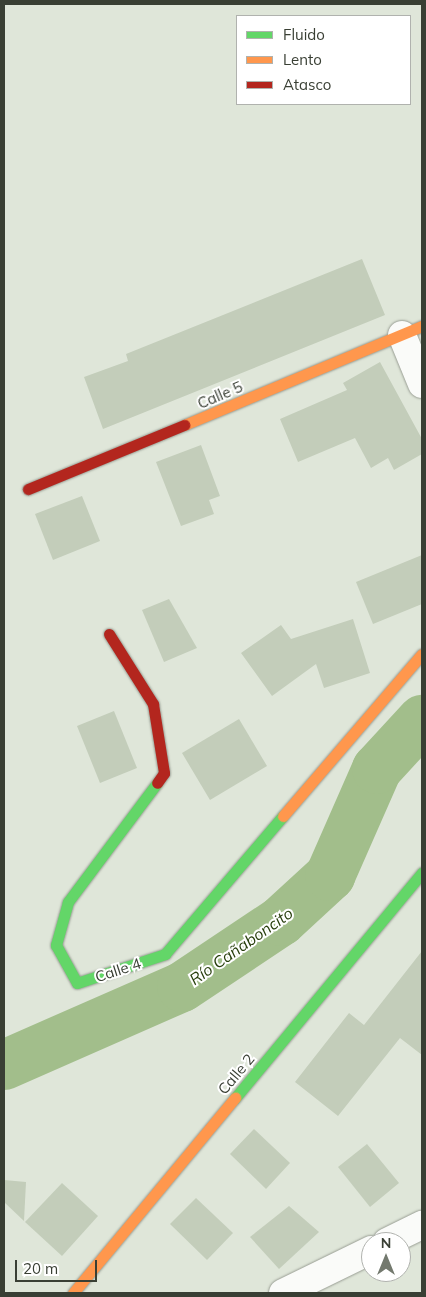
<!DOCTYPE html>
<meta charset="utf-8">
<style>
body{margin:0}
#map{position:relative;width:426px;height:1297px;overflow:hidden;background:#dfe6d9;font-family:Mulish,sans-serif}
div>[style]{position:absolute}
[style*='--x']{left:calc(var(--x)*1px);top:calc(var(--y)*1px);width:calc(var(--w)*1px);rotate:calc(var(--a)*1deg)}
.river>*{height:50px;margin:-25px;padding:0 25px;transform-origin:25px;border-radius:25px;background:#a2be8b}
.building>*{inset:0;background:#c3cdba}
.roads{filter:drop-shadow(0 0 1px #989d93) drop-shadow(0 0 1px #989d93)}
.street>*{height:28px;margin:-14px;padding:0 14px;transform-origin:14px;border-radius:14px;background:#fafbf9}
.fast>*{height:11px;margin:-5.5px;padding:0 5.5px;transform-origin:5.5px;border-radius:5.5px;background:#63d668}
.slow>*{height:11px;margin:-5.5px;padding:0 5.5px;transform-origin:5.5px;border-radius:5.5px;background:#ff974d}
.jam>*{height:11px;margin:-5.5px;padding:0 5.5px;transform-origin:5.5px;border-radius:5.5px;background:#b3261e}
span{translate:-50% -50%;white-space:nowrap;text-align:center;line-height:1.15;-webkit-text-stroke:4px #fff;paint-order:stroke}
.street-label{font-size:15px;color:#393f34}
.water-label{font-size:16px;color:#273e0c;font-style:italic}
.frame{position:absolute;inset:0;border:5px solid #393f34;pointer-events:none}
.legend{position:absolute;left:236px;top:15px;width:175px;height:90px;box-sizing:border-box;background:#fff;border:1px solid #b0b2ae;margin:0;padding:6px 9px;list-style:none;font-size:15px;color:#393f34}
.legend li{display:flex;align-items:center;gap:10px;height:25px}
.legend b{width:25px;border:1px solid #b0b2ae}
.north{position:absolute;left:361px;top:1232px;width:50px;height:50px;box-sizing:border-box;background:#fff;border:1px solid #b0b2ae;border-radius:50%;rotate:0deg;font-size:14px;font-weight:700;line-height:20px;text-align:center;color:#393f34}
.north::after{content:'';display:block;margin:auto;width:18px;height:22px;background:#73796e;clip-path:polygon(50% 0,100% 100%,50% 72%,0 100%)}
.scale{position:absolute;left:15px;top:1260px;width:82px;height:22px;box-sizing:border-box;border:2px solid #393f34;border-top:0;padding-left:6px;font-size:15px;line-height:18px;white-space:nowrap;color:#393f34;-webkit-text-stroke:4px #fff;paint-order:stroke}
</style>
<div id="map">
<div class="river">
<i style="--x:4;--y:1065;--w:194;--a:-23.7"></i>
<i style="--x:182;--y:987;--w:119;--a:-33.7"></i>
<i style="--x:281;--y:921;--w:67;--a:-42.6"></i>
<i style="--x:330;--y:876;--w:117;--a:-66.3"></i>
<i style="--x:377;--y:769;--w:67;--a:-47.4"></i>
</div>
<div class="building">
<i style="clip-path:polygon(362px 259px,385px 315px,103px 429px,84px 377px,128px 361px,126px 354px)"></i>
<i style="clip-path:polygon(380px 362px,422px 439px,422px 454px,394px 470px,388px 458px,371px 468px,355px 438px,298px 462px,280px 419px,347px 390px,343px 383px)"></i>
<i style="clip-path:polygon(201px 445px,220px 496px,209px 500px,214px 514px,181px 526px,156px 462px)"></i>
<i style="clip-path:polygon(82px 496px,100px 541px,53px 560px,35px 514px)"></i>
<i style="clip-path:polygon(422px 555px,422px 604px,373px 624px,356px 582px)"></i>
<i style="clip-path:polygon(169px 599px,197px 648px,164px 662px,142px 610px)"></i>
<i style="clip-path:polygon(353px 619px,370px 673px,324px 688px,316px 664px,272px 696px,241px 653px,281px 625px,291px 639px)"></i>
<i style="clip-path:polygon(114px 711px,137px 768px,100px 783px,77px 726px)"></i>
<i style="clip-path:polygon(239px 719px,267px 766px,210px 800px,182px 753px)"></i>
<i style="clip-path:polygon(422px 951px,422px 1055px,400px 1038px,338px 1116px,295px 1082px,349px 1013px,364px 1025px)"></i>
<i style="clip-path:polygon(254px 1129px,290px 1163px,266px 1189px,230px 1154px)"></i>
<i style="clip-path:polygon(367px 1144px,399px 1183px,370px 1207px,338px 1167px)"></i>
<i style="clip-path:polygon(4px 1180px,26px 1182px,24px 1221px,4px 1202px)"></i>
<i style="clip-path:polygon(62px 1183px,98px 1216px,62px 1256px,25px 1222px)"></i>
<i style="clip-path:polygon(196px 1198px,233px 1233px,207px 1260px,170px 1224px)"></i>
<i style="clip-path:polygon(289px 1206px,319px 1232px,279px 1269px,250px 1237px)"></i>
</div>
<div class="roads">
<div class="street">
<i style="--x:402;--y:335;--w:53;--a:67.8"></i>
<i style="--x:387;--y:1242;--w:39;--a:-26"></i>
<i style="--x:283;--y:1293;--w:98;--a:-26"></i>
</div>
<div class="fast">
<i style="--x:157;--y:783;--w:149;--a:126.8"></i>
<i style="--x:68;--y:902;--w:45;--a:105.6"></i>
<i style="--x:56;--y:945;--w:43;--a:61.1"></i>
<i style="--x:77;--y:983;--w:93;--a:-18.2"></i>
<i style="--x:165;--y:954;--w:182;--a:-49.5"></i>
<i style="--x:235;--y:1098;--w:293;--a:-50.3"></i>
</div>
<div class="slow">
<i style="--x:184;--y:425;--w:258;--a:-22.6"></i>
<i style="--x:283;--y:816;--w:213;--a:-49.4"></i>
<i style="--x:73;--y:1293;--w:254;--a:-50.3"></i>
</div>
<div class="jam">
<i style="--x:28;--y:489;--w:169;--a:-22.3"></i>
<i style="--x:109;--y:634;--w:83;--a:57.8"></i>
<i style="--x:153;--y:704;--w:70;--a:80.9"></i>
<i style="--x:164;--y:773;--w:12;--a:125"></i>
</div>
</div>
<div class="street-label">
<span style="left:220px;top:395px;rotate:-23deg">Calle 5</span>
<span style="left:118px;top:970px;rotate:-18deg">Calle 4</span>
<span style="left:236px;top:1074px;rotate:-50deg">Calle 2</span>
</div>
<div class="water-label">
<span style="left:241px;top:946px;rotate:-35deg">Río Cañaboncito</span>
</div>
<div class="frame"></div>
<ul class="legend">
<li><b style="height:6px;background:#63d668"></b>Fluido</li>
<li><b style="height:6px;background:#ff974d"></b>Lento</li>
<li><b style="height:6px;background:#b3261e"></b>Atasco</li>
</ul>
<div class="north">N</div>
<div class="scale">20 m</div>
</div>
